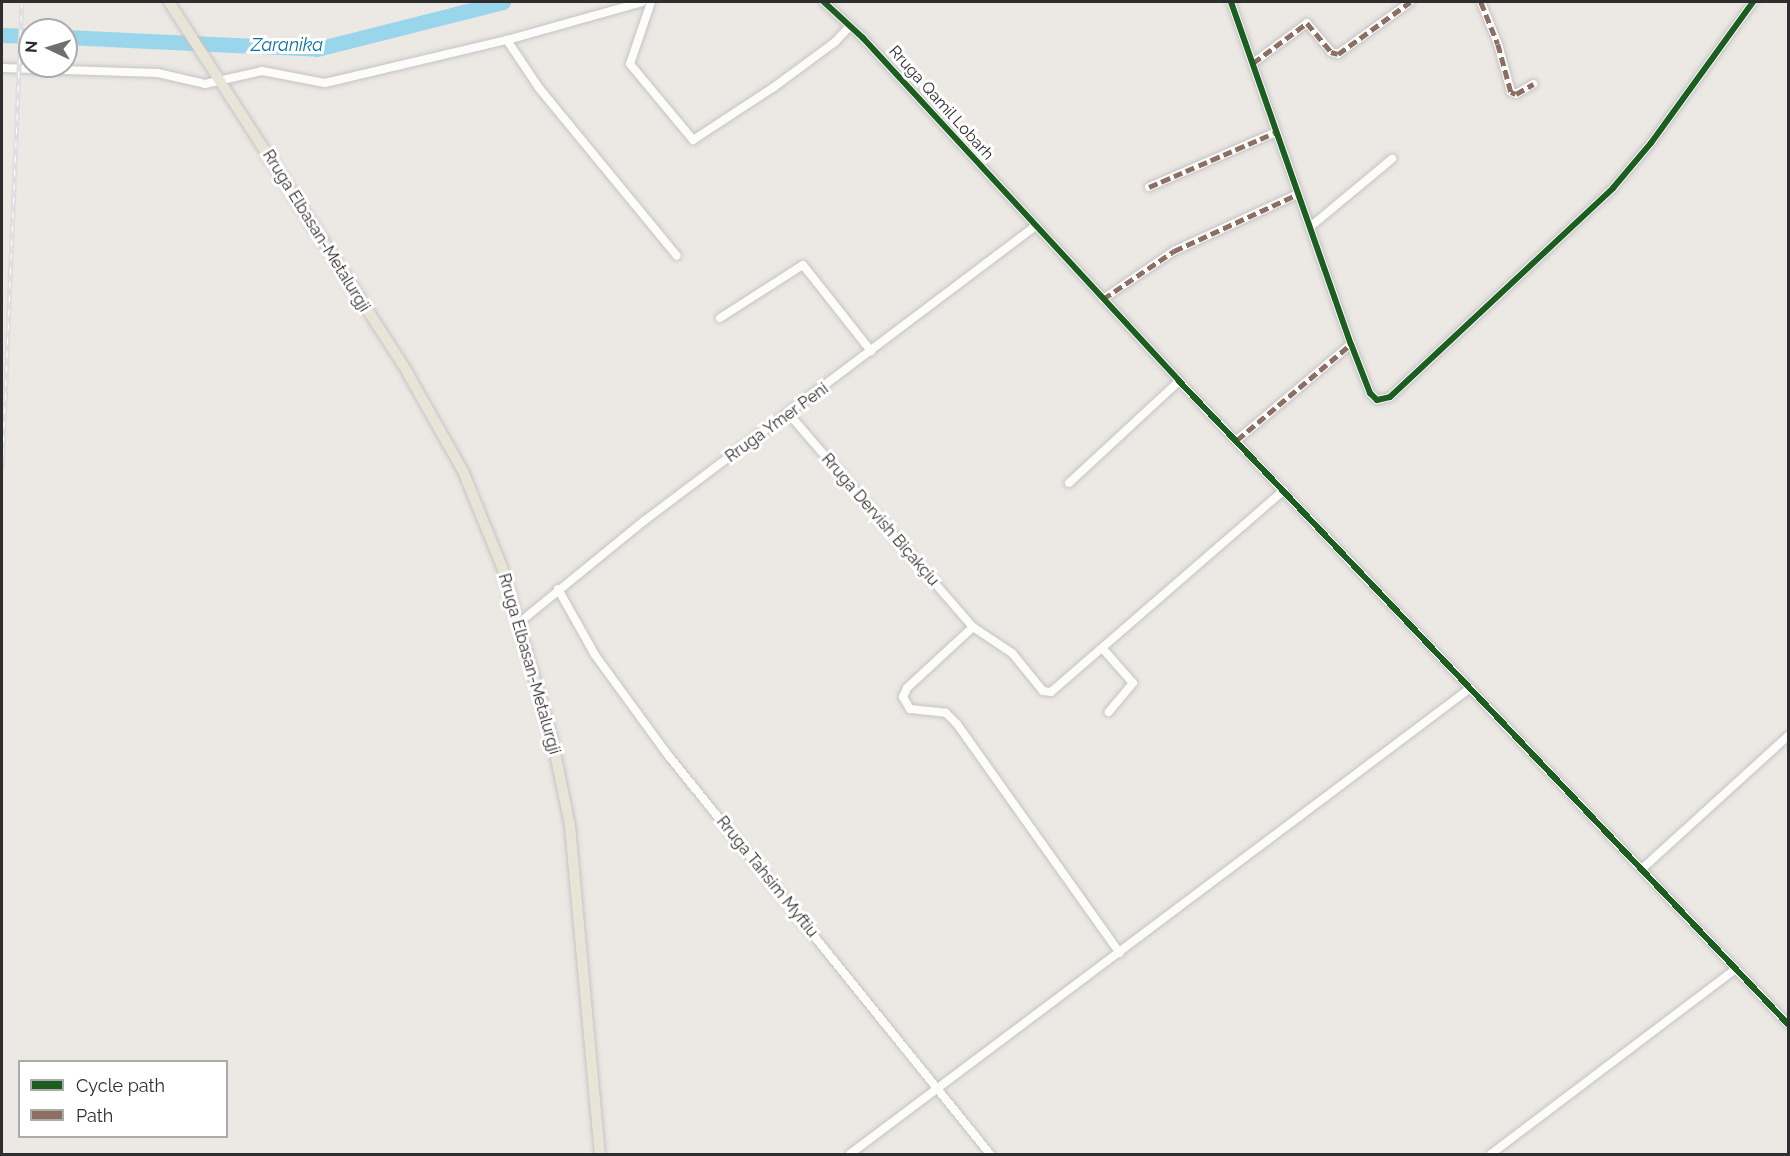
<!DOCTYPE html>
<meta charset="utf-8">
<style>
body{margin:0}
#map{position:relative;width:1790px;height:1156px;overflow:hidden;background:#ece8e4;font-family:Raleway,sans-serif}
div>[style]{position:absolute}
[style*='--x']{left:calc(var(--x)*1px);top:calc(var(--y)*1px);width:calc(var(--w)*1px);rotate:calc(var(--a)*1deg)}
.river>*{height:15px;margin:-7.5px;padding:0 7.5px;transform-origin:7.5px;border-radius:7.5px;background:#99d6ec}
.roads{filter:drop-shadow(0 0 2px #c5c4c5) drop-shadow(0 0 2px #c5c4c5)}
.minor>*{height:8px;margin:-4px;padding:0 4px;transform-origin:4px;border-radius:4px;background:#fcfcfb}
.major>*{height:10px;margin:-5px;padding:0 5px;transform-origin:5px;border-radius:5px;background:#e8e4d6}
.rail>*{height:4.5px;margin-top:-2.25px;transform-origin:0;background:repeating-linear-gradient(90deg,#fff 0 7px,#dfdfe1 0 14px);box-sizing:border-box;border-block:2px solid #dfdfe1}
.quiet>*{height:4.5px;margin-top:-2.25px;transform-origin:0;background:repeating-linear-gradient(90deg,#8d6e63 0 9px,transparent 0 13.5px)}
.cycleway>*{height:6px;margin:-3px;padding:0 3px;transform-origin:3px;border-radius:3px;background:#1b5e20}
span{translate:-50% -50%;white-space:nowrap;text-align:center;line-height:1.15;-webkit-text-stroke:6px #fff;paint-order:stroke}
.street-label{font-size:16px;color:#2e2e2e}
.water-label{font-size:18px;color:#0d6fa3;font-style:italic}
.frame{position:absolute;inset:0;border:3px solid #2e2e2e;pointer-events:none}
.legend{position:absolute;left:18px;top:1060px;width:210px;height:78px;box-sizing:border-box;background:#fff;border:2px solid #ababab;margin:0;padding:8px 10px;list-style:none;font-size:18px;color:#2e2e2e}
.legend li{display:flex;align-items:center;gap:12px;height:30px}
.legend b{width:30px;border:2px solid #ababab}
.north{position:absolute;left:18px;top:18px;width:60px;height:60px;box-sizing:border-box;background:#fff;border:2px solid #ababab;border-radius:50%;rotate:274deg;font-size:16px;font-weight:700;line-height:24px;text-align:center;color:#2e2e2e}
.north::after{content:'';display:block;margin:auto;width:21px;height:27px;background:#706f6e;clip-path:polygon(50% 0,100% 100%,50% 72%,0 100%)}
</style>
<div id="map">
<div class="river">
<i style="--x:2;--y:35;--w:28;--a:2"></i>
<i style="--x:66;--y:37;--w:251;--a:2.7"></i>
<i style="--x:317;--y:49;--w:192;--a:-14.2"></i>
</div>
<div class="roads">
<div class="minor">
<i style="--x:651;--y:2;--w:65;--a:108.7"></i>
<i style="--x:630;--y:64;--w:99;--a:50.3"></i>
<i style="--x:693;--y:140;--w:97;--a:-33.2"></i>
<i style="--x:774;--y:87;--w:76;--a:-36.4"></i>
<i style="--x:835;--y:42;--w:22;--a:-47"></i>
<i style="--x:824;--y:2;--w:53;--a:42.7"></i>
<i style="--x:863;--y:38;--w:466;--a:47.3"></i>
<i style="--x:1179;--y:381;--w:886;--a:46.56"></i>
<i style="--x:1231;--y:2;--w:362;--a:70.7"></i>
<i style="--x:1351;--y:344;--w:53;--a:68.8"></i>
<i style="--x:1370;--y:393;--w:10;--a:45"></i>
<i style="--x:1377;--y:400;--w:13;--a:-13"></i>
<i style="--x:1390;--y:397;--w:306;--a:-43.1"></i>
<i style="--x:1613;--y:188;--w:59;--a:-49.8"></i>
<i style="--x:1651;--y:143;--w:174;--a:-54.1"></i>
<i style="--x:1481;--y:2;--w:45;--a:68"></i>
<i style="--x:1498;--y:44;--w:50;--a:74.8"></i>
<i style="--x:1511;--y:92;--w:5;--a:22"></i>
<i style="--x:1516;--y:94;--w:20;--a:-30"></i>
<i style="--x:507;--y:40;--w:58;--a:56.3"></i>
<i style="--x:539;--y:88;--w:217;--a:50.6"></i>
<i style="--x:1253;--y:63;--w:67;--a:-36.5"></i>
<i style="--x:1307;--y:23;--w:38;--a:50"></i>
<i style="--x:1331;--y:52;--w:7;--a:16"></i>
<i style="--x:1338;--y:54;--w:89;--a:-35.8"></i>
<i style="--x:2;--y:68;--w:156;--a:1.8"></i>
<i style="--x:158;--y:73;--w:48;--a:13.2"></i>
<i style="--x:205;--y:84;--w:58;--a:-12.8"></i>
<i style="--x:262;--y:71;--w:64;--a:10.8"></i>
<i style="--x:325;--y:83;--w:187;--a:-13.3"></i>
<i style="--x:507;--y:40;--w:140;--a:-15.7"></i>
<i style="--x:1149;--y:187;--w:138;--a:-23.4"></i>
<i style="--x:1310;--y:227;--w:107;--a:-39.7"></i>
<i style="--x:1103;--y:299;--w:86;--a:-34.1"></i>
<i style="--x:1174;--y:251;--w:136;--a:-24.7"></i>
<i style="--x:720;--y:318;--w:98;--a:-32.6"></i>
<i style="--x:803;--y:265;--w:110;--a:51.7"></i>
<i style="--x:788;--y:413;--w:283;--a:49.2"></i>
<i style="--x:973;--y:627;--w:47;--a:33.7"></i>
<i style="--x:1012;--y:653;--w:49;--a:50.8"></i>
<i style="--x:1043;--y:691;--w:8;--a:7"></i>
<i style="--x:1051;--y:692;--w:308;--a:-40.9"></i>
<i style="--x:1237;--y:440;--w:149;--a:-40.1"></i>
<i style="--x:1069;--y:483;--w:150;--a:-42.8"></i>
<i style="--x:558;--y:589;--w:76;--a:60.7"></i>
<i style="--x:595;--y:655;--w:124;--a:53.9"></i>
<i style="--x:668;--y:755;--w:513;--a:51.1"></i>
<i style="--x:520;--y:622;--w:160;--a:-39.2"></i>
<i style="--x:644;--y:521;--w:490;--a:-37"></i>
<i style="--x:973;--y:627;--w:90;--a:137.3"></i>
<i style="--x:907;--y:688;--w:10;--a:114"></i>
<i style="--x:903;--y:697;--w:14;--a:60"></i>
<i style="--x:910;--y:709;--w:36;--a:6"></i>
<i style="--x:946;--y:713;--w:16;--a:45"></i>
<i style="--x:957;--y:724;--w:281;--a:54.6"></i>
<i style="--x:1104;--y:650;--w:44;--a:48.7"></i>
<i style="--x:1133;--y:683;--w:38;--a:130"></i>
<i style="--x:1644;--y:867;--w:195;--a:-42.3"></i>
<i style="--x:850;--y:1154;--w:774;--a:-36.91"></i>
<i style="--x:1491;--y:1154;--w:307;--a:-37.1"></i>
</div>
<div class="major">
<i style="--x:169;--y:2;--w:440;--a:57.2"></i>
<i style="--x:407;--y:372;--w:114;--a:60.5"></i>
<i style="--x:463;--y:471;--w:104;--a:67.9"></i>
<i style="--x:502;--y:567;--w:178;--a:73.7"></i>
<i style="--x:552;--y:738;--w:90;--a:78.4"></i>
<i style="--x:570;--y:826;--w:329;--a:84.8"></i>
</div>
</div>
<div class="rail">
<i style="--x:2;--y:470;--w:468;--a:-87.6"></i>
</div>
<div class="quiet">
<i style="--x:1481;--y:2;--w:45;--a:68"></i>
<i style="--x:1498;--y:44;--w:50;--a:74.8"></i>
<i style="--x:1511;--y:92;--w:5;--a:22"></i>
<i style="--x:1516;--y:94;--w:20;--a:-30"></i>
<i style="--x:1253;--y:63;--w:67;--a:-36.5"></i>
<i style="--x:1307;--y:23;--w:38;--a:50"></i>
<i style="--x:1331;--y:52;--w:7;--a:16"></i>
<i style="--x:1338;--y:54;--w:89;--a:-35.8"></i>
<i style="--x:1149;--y:187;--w:138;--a:-23.4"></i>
<i style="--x:1103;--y:299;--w:86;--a:-34.1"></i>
<i style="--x:1174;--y:251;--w:136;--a:-24.7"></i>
<i style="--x:1237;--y:440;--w:149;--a:-40.1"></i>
</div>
<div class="cycleway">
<i style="--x:824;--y:2;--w:53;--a:42.7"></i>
<i style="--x:863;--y:38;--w:466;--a:47.3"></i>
<i style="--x:1179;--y:381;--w:886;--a:46.56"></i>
<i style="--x:1231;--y:2;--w:362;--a:70.7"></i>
<i style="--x:1351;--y:344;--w:53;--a:68.8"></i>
<i style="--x:1370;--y:393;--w:10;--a:45"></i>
<i style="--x:1377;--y:400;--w:13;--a:-13"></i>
<i style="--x:1390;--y:397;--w:306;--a:-43.1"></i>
<i style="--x:1613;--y:188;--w:59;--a:-49.8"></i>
<i style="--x:1651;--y:143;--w:174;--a:-54.1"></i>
</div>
<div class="street-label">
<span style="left:941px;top:103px;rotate:48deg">Rruga Qamil Lobarh</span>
<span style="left:316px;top:231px;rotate:58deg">Rruga Elbasan-Metalurgji</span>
<span style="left:777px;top:423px;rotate:-36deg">Rruga Ymer Peni</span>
<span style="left:880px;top:520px;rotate:49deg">Rruga Dervish Biçakçiu</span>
<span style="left:529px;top:664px;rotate:74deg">Rruga Elbasan-Metalurgji</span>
<span style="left:767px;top:877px;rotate:51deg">Rruga Tahsim Myftiu</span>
</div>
<div class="water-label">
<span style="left:287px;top:45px">Zaranika</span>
</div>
<div class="frame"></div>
<ul class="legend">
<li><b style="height:8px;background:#1b5e20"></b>Cycle path</li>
<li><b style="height:8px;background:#8d6e63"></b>Path</li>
</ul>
<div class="north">N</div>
</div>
